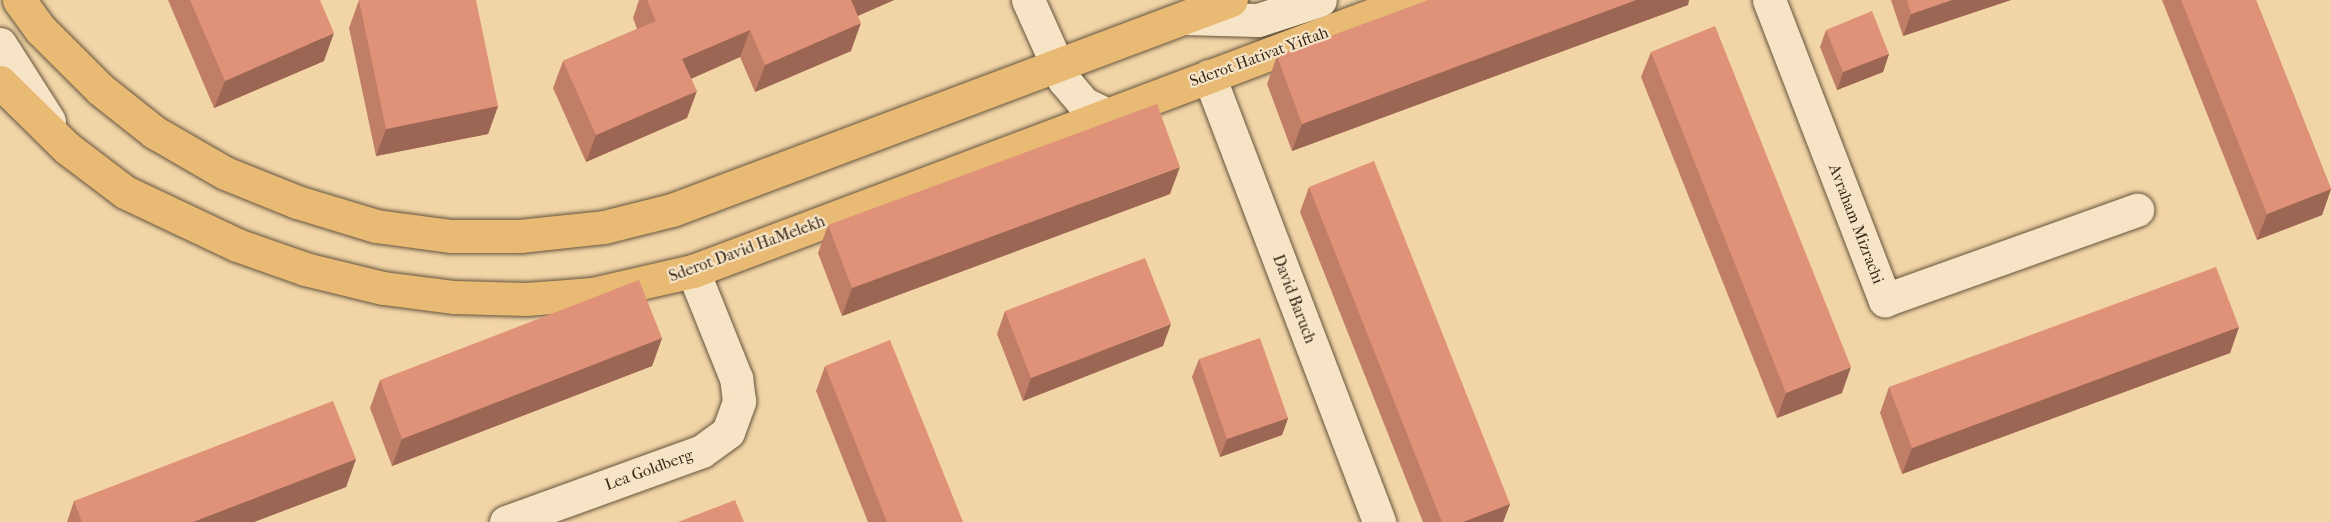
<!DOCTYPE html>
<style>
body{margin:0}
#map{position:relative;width:2331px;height:522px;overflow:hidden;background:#f2d5a7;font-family:"IM FELL French Canon",serif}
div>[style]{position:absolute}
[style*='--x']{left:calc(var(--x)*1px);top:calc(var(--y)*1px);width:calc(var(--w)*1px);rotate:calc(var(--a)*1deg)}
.roads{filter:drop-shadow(0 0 2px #65543d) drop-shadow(0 0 2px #65543d)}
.minor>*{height:33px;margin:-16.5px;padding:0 16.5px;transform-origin:16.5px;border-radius:16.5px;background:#f7e4c6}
.major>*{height:33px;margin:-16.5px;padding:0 16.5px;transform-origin:16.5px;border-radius:16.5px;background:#e9ba74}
.wall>*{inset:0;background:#c07e67}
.shaded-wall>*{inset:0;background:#9c6654}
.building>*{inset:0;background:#df9278}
span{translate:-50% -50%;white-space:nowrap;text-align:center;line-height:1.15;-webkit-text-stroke:4.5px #f7e4c6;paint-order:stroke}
.street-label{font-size:16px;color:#36291a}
</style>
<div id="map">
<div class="roads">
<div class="minor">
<i style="--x:1028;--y:0;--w:88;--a:65.8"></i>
<i style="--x:1064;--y:80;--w:30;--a:50"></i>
<i style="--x:1083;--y:103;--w:25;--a:26"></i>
<i style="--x:1769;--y:0;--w:322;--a:68.9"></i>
<i style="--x:1885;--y:300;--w:268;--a:-19.7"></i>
<i style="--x:1184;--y:18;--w:74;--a:1.5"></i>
<i style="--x:1258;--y:20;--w:65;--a:-17.9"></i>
<i style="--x:0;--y:44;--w:91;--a:57.5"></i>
<i style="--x:1209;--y:76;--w:477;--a:69.1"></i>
<i style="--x:506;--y:522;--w:208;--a:-19.9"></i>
<i style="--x:702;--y:451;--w:32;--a:-36"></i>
<i style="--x:728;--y:432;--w:33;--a:-70"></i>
<i style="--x:739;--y:401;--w:23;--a:-97"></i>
<i style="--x:736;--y:378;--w:115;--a:-111.9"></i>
</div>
<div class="major">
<i style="--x:19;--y:0;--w:37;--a:54"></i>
<i style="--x:41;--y:30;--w:83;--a:45"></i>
<i style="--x:100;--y:89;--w:69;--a:38.5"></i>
<i style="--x:154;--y:132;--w:82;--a:30"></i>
<i style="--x:225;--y:173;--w:78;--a:21.9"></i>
<i style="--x:297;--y:202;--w:83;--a:16.9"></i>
<i style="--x:376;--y:226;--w:76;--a:7.6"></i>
<i style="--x:451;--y:236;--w:69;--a:0"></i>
<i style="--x:520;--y:236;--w:84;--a:-6.1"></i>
<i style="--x:604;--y:227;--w:70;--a:-14"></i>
<i style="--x:672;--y:210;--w:597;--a:-20.59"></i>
<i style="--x:0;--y:82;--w:94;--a:44.6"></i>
<i style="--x:67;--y:148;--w:73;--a:37.2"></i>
<i style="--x:125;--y:192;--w:124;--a:25.3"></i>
<i style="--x:237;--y:245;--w:72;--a:19.4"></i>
<i style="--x:305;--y:269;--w:80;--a:13.7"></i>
<i style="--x:383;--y:288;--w:72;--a:7.2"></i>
<i style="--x:454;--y:297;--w:72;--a:1.6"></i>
<i style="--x:526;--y:299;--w:66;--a:-4.3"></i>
<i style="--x:592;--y:294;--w:104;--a:-12.8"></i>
<i style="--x:693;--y:271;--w:768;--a:-20.65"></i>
</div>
</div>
<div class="wall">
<i style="clip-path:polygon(168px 0,320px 0,324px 61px,214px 108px)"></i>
<i style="clip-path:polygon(359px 0,498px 106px,488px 134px,376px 156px,349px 28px)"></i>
<i style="clip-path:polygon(639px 0,894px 0,858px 16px,851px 51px,755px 92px,740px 57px,691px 79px,687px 118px,586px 162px,553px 88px,563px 61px,637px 29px,633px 18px)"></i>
<i style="clip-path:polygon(1429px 0,1689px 0,1688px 5px,1292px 151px,1267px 84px,1277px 56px)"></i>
<i style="clip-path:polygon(1891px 0,2011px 0,1903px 36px)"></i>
<i style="clip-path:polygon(2162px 0,2256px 0,2331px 189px,2322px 215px,2257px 240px)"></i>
<i style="clip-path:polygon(1826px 30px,1889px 54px,1883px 72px,1837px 90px,1820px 47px)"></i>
<i style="clip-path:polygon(1651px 52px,1842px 393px,1777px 418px,1641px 77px)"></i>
<i style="clip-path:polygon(1309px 187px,1510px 504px,1503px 522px,1423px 522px,1300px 212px)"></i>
<i style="clip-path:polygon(1170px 194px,842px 316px,818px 253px,828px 225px)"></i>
<i style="clip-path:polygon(1005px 311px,1163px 346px,1023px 401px,997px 334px)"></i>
<i style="clip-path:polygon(2239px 327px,2230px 353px,1902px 474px,1880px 413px,1889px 387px)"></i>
<i style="clip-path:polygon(662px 338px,652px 366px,392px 466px,370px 408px,380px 380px)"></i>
<i style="clip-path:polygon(1199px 359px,1288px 418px,1282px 435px,1220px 457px,1192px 377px)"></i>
<i style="clip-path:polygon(825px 366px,963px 522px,868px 522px,816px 391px)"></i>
<i style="clip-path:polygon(356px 459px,346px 487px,254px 522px,67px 522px,74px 501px)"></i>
</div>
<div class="shaded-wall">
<i style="clip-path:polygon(848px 0,894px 0,839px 24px)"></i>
<i style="clip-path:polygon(1636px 0,1689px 0,1688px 5px,1292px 151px,1302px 124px)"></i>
<i style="clip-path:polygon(1952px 0,2011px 0,1903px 36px,1911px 14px)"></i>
<i style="clip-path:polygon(861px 23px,851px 51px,755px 92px,765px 65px)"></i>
<i style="clip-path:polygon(750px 30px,740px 57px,672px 87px,682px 59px)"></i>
<i style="clip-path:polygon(334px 33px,324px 61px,214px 108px,225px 81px)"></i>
<i style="clip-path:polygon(1889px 54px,1883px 72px,1837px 90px,1843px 72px)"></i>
<i style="clip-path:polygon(697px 91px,687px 118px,586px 162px,596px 135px)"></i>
<i style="clip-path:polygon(498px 106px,488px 134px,376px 156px,386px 129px)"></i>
<i style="clip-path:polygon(1180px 167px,1170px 194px,842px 316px,852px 288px)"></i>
<i style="clip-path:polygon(2331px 189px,2322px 215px,2257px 240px,2267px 214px)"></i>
<i style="clip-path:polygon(1171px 324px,1163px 346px,1023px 401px,1031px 378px)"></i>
<i style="clip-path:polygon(2239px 327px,2230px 353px,1902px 474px,1912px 448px)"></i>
<i style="clip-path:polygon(662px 338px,652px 366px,392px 466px,402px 439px)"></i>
<i style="clip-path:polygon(1851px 367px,1842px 393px,1777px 418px,1786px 393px)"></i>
<i style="clip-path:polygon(1288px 418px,1282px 435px,1220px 457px,1227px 439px)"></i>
<i style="clip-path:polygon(356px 459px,346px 487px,254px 522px,193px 522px)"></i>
<i style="clip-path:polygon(1510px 504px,1503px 522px,1463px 522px)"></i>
</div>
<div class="building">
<i style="clip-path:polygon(190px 0,320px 0,334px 33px,225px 81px)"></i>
<i style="clip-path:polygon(359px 0,476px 0,498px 106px,386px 129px)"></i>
<i style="clip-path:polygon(647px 0,851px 0,861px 23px,765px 65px,750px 30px,682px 59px,697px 91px,596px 135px,563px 61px,656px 21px)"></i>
<i style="clip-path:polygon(1429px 0,1636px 0,1302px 124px,1277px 56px)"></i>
<i style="clip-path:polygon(1907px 0,1952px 0,1911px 14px)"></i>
<i style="clip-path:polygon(2181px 0,2256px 0,2331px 189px,2267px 214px)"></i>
<i style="clip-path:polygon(1872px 11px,1889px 54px,1843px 72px,1826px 30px)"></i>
<i style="clip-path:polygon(1715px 26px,1851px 367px,1786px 393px,1651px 52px)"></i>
<i style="clip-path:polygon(1157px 104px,1180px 167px,852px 288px,828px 225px)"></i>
<i style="clip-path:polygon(1374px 161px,1510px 504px,1463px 522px,1442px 522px,1309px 187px)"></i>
<i style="clip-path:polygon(1145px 258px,1171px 324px,1031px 378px,1005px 311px)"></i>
<i style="clip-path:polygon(2216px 267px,2239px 327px,1912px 448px,1889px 387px)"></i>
<i style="clip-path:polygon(639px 280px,662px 338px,402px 439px,380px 380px)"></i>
<i style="clip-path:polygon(1260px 338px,1288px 418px,1227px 439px,1199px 359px)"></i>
<i style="clip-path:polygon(890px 340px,963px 522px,887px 522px,825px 366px)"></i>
<i style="clip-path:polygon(333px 401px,356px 459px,193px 522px,82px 522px,74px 501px)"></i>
<i style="clip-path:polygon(735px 500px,744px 522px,678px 522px)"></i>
</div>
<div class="street-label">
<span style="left:1259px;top:57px;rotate:-20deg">Sderot Hativat Yiftah</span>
<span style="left:1856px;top:224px;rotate:69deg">Avraham Mizrachi</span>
<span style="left:747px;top:249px;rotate:-20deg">Sderot David HaMelekh</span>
<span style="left:1294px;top:299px;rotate:69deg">David Baruch</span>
<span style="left:649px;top:470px;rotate:-20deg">Lea Goldberg</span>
</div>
</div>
